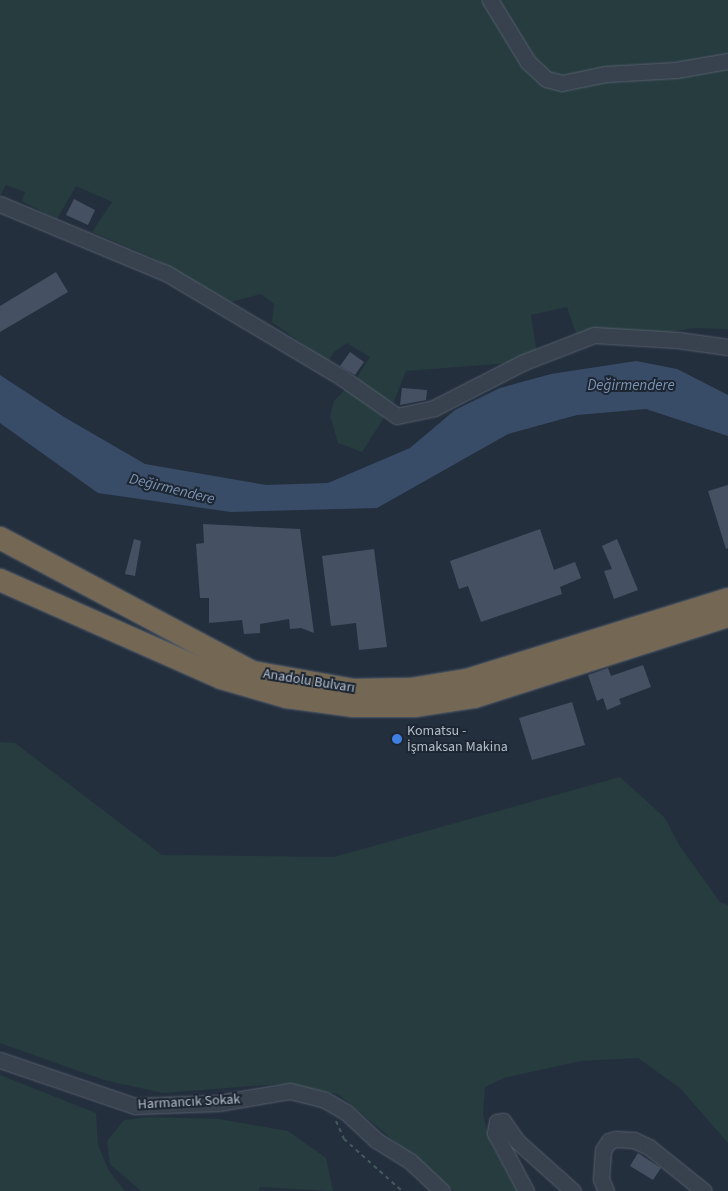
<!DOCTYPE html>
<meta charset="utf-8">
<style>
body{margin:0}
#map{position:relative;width:728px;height:1191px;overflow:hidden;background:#242f3e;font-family:"Source Sans 3",sans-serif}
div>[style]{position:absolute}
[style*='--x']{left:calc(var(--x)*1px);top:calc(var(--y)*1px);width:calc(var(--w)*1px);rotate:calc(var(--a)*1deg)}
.green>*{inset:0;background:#263c3f}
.water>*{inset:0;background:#394c67}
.building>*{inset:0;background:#455162}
.path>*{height:2px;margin-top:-1px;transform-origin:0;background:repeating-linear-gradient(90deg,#44595c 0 4px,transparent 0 8px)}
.roads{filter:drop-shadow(0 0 1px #565f6c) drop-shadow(0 0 1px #565f6c)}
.minor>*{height:15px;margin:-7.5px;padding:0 7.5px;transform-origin:7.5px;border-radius:7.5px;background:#38414e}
.highway>*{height:22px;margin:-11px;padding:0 11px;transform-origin:11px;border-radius:11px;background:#746855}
.dots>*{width:14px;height:14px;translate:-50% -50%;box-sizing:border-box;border:2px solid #1d2633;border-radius:50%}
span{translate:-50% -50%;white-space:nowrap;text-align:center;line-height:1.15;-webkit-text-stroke:4px #1d2633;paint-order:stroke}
.street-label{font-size:14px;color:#b4bcc9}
.poi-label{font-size:14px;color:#b4bcc9}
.left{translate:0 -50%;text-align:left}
.water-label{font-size:15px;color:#7c92b1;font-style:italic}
</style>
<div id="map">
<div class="green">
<i style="clip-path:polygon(0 0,728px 0,728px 329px,695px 328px,580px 345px,567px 307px,531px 315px,538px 361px,406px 371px,393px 404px,362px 452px,338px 443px,330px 416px,334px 401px,356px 379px,370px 357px,347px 343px,334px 352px,328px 362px,272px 322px,274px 304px,261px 294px,231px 302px,152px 257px,92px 232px,112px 202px,76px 186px,57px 219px,22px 201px,25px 192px,6px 185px,0 196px)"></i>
<i style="clip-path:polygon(0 742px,15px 743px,162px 855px,334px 857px,620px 777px,665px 818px,679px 845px,720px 902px,728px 905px,728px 1143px,680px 1088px,638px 1058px,581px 1061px,504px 1078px,485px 1087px,483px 1115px,491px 1144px,517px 1191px,454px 1191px,338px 1094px,280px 1084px,163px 1093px,104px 1080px,0 1043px)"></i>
<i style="clip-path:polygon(0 1075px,96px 1113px,98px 1145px,109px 1171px,125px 1191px,0 1191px)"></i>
<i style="clip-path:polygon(149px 1117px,219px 1119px,288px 1131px,326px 1158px,333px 1191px,260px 1187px,259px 1191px,141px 1191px,110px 1164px,107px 1141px,124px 1120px)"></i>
</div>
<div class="water">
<i style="clip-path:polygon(636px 361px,677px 369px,728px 395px,728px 436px,646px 409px,577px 415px,508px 434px,377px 508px,231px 512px,98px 493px,0 423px,0 375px,64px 417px,145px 464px,266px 485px,328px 483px,410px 448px,455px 410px,500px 388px,551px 374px)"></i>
</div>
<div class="building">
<i style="clip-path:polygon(74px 199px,95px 210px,88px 225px,66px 215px)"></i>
<i style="clip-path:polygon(56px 272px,68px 292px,0 332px,0 306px)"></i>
<i style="clip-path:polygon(350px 352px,364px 362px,355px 375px,340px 366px)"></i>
<i style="clip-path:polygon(402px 388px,427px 390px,426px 400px,400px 405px)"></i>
<i style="clip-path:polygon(728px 485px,728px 548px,726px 549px,708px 491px)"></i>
<i style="clip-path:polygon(203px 524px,300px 529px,314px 633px,301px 628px,290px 629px,289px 619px,260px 624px,260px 633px,244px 634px,242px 620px,209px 623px,209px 598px,200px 598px,196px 544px,204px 543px)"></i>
<i style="clip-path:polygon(540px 529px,554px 570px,575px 562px,581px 578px,560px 587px,562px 594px,481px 622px,468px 586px,459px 589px,450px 561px)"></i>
<i style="clip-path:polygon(134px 539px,141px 541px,135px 576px,125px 574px)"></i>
<i style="clip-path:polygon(617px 539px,638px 590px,614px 599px,604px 571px,612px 569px,602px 546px)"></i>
<i style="clip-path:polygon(374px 549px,387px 647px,359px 650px,356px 623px,331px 626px,322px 556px)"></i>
<i style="clip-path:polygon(643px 665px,651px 687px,619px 699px,621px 704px,607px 710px,603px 698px,597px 701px,588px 675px,608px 668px,611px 676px)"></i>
<i style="clip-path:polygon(572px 702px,585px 745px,532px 760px,519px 718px)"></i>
<i style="clip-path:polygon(638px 1153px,661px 1168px,653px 1180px,630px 1166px)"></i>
</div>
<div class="path">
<i style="--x:336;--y:1121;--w:20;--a:66"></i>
<i style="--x:344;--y:1139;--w:78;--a:41.9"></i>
</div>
<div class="roads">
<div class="minor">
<i style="--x:490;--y:0;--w:73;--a:58.5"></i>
<i style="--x:528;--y:62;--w:25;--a:43"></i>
<i style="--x:546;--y:79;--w:16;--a:14"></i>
<i style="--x:562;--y:83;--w:45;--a:-11.6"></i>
<i style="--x:606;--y:74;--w:70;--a:-3.3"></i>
<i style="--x:676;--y:70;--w:53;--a:-9.8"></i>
<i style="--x:0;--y:204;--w:180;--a:22.6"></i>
<i style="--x:166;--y:273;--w:204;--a:30.7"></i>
<i style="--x:341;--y:377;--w:68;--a:34.9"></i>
<i style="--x:397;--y:416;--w:38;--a:-12"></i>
<i style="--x:434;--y:408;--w:101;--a:-27.1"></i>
<i style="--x:524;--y:362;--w:75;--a:-21.1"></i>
<i style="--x:594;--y:335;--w:84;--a:3.4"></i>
<i style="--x:678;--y:340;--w:50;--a:8"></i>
<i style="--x:0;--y:1060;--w:143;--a:18.8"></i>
<i style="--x:135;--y:1106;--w:83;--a:-2.1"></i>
<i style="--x:218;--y:1103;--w:73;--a:-9.5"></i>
<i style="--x:290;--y:1091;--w:36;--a:14"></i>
<i style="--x:325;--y:1100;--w:24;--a:30"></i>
<i style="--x:346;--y:1112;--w:41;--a:43"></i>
<i style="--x:376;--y:1140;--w:40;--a:32"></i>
<i style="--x:410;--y:1161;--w:44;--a:43.2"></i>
<i style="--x:526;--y:1191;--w:66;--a:-118.1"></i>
<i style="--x:495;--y:1133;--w:11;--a:-80"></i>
<i style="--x:497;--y:1122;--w:6;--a:-9"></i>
<i style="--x:503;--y:1121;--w:24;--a:55"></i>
<i style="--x:517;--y:1141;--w:75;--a:41.8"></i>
<i style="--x:606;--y:1191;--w:13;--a:-113"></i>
<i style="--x:601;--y:1179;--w:29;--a:-86"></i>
<i style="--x:603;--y:1150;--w:11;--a:-56"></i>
<i style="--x:609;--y:1141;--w:7;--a:-16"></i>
<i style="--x:616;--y:1139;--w:18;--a:3"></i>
<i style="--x:634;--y:1140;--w:17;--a:25"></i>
<i style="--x:649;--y:1147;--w:70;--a:38.7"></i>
</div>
<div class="highway">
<i style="--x:0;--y:538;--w:285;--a:28"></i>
<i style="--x:252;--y:672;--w:103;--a:10.1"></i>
<i style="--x:353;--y:690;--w:58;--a:-1"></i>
<i style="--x:411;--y:689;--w:57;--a:-9.1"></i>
<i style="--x:467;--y:680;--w:273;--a:-17.2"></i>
<i style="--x:0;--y:580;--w:242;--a:23.9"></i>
<i style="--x:221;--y:678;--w:69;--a:16.1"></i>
<i style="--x:287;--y:697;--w:68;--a:7.7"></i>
<i style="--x:354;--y:706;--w:60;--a:0"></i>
<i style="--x:414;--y:706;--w:61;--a:-8.5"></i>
<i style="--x:474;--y:697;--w:267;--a:-17.7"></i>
</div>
</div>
<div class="dots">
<i style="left:397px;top:739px;background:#3f7fe0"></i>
</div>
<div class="street-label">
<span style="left:309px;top:681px;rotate:9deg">Anadolu Bulvarı</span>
<span style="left:189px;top:1102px;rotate:-3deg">Harmancık Sokak</span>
</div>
<div class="poi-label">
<span class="left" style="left:407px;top:739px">Komatsu -<br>İşmaksan Makina</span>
</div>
<div class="water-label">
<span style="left:631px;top:386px">Değirmendere</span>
<span style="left:172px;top:489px;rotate:14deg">Değirmendere</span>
</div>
</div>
